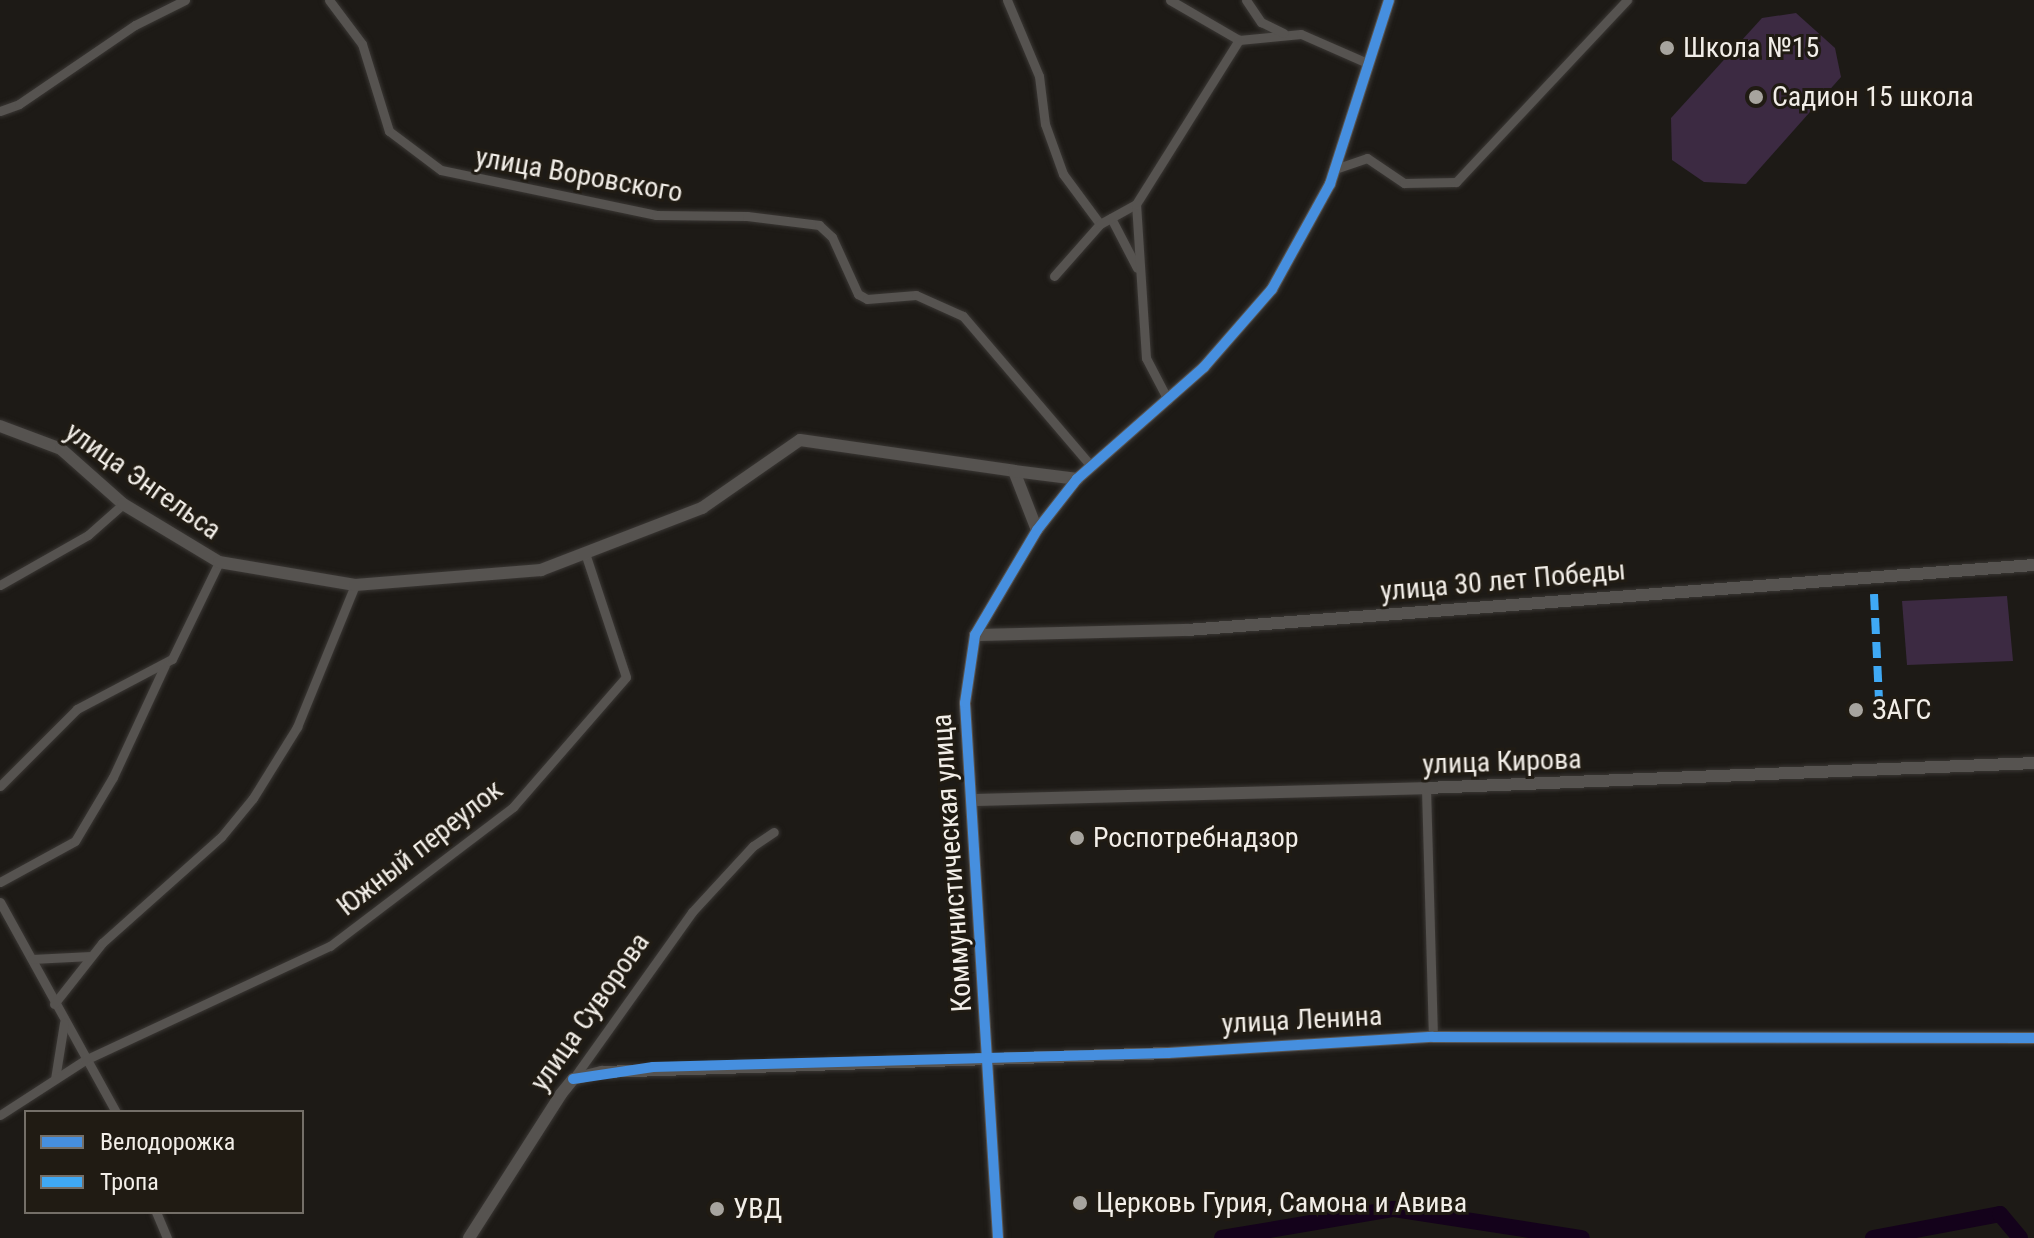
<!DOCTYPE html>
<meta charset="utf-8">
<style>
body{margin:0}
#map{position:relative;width:2034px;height:1238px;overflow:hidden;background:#1d1a16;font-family:"Roboto Condensed",sans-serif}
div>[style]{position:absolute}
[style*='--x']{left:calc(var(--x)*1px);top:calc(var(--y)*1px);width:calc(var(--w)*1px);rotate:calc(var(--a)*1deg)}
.green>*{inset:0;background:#3c2a42}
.river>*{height:16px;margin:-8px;padding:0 8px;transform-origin:8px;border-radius:8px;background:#14021b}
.roads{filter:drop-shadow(0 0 2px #3a3734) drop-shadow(0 0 2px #3a3734)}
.minor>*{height:9px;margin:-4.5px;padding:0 4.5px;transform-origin:4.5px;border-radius:4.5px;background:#565350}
.tertiary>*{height:12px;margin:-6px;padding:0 6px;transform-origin:6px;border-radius:6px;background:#565350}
.quiet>*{height:8px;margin-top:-4px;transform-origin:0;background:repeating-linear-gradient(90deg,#3fa9f5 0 16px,transparent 0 24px)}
.cycleway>*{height:10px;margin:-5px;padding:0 5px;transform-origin:5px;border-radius:5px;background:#468fdf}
.dots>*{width:22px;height:22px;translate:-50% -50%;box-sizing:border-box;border:4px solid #201b13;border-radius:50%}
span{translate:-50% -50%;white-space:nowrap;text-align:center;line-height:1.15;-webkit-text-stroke:6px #201b13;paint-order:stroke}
.poi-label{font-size:28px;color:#f2eee8}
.left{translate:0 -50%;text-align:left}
.street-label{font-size:28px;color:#f2eee8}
.legend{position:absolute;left:24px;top:1110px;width:280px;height:104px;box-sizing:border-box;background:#201b13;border:2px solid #746f68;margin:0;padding:10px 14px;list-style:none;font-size:24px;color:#f2eee8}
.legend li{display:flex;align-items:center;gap:16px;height:40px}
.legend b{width:40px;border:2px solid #746f68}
</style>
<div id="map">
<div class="green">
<i style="clip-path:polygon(1796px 13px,1835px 48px,1841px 77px,1746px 184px,1704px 182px,1672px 160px,1671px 118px,1762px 18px)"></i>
<i style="clip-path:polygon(2007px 596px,2013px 661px,1907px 665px,1902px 601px)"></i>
</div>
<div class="river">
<i style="--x:1222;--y:1238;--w:174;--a:-9.6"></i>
<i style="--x:1394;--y:1209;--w:190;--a:8.8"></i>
<i style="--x:1873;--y:1238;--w:129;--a:-10.7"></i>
<i style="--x:2000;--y:1214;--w:31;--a:50"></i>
</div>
<div class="roads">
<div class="minor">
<i style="--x:329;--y:0;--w:55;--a:53.1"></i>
<i style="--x:362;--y:44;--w:91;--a:72.8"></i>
<i style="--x:389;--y:131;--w:65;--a:36.9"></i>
<i style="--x:441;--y:170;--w:220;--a:11.8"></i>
<i style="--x:656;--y:215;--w:91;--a:0.6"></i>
<i style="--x:747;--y:216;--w:73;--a:7.1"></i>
<i style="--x:819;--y:225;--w:18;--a:43"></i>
<i style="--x:832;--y:237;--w:63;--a:65.5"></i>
<i style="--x:858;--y:294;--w:10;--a:29"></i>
<i style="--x:867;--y:299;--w:49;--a:-4.7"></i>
<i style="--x:916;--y:295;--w:51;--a:24.1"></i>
<i style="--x:963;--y:316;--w:197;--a:49.5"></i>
<i style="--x:1007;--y:0;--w:82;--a:67.2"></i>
<i style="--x:1039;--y:76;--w:48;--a:82.9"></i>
<i style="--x:1045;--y:124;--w:53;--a:70.2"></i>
<i style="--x:1063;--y:174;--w:62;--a:53.5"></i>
<i style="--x:1170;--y:0;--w:80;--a:30.1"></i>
<i style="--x:1239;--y:40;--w:62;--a:-5.5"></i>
<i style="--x:1301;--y:34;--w:72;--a:23.7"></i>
<i style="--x:1246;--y:0;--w:27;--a:56"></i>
<i style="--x:1261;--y:22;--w:25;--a:26"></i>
<i style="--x:0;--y:111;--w:20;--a:-20"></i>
<i style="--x:19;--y:104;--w:140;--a:-34.3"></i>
<i style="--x:135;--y:25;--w:56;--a:-26.6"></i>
<i style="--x:1335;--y:169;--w:34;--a:-19"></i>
<i style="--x:1367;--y:158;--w:45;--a:34"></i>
<i style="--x:1404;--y:183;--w:52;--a:-1.1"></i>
<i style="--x:1456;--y:182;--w:250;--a:-46.8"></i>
<i style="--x:1111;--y:218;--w:56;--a:62.5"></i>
<i style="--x:1054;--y:276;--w:69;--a:-48.5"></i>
<i style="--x:1100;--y:224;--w:41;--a:-29.1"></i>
<i style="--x:1168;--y:400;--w:47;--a:-117.6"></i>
<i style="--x:1146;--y:358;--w:154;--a:-93.7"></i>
<i style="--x:1136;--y:204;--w:194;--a:-57.9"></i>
<i style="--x:0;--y:585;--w:101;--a:-29.6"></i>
<i style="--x:88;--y:535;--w:47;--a:-41.5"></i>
<i style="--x:0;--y:786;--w:109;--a:-45"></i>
<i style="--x:77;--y:709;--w:107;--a:-27.8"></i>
<i style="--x:172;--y:659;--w:108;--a:-64.1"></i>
<i style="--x:1426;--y:788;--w:249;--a:88.4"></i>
<i style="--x:0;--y:882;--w:85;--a:-28.7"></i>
<i style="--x:75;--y:841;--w:74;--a:-59.3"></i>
<i style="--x:113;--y:777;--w:123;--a:-65.1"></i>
<i style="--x:0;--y:902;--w:240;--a:61.1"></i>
<i style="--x:32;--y:959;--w:59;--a:-2.9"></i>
<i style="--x:54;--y:1004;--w:78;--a:-51.8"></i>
<i style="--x:102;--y:943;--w:159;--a:-41.7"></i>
<i style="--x:221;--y:837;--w:50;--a:-50.6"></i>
<i style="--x:253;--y:798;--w:84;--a:-58.2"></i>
<i style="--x:297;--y:727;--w:153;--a:-67.8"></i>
<i style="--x:55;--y:1079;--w:57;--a:-80.9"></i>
<i style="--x:573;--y:1079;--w:205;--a:-54.5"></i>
<i style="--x:692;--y:912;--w:90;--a:-47.3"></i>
<i style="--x:753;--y:846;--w:25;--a:-34"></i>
<i style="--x:0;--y:1115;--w:101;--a:-32.9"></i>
<i style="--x:85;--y:1060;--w:270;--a:-25"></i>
<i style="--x:330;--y:946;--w:230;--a:-37.2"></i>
<i style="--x:513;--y:807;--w:172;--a:-49"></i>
<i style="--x:626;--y:677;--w:131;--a:-108.3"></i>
<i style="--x:156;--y:1212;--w:28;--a:67"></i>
</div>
<div class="tertiary">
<i style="--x:0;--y:426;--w:65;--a:20.7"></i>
<i style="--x:61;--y:449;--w:83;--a:41.6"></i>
<i style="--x:123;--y:504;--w:112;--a:31.1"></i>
<i style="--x:219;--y:562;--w:138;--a:9.6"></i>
<i style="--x:355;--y:585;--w:187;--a:-4.6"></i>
<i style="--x:541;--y:570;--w:173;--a:-21.1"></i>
<i style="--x:702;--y:508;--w:119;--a:-34.8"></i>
<i style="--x:800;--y:440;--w:216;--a:8.2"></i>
<i style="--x:1014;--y:471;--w:63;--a:68.7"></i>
<i style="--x:1014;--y:471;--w:64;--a:7.2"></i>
<i style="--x:975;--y:635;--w:212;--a:-1.4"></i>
<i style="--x:1187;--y:630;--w:849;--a:-4.39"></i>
<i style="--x:972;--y:800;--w:454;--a:-1.5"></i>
<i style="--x:1426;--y:788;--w:609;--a:-2.35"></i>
<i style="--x:469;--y:1238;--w:171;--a:-57.4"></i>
<i style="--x:561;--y:1094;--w:19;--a:-51"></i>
<i style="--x:573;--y:1079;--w:30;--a:-14"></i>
<i style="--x:602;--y:1072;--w:566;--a:-1.92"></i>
<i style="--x:1168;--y:1053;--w:265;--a:-3.5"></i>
<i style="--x:1433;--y:1037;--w:601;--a:0.1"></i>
<i style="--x:998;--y:1238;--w:536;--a:-93.53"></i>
<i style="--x:965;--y:703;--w:69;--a:-81.6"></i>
<i style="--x:975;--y:635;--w:122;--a:-59.4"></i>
<i style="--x:1037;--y:530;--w:65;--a:-51.9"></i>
<i style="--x:1077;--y:479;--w:169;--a:-41.4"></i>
<i style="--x:1204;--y:367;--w:103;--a:-48.9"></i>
<i style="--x:1272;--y:289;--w:120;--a:-61.1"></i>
<i style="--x:1330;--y:184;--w:193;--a:-72.2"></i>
</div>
</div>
<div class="quiet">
<i style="--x:1874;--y:594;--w:108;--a:87.3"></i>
</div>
<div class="cycleway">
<i style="--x:573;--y:1079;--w:81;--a:-8.5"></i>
<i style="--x:653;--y:1067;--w:515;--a:-1.56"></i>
<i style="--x:1168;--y:1053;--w:265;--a:-3.5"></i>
<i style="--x:1433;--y:1037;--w:601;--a:0.1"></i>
<i style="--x:998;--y:1238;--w:536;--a:-93.53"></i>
<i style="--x:965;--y:703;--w:69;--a:-81.6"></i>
<i style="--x:975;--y:635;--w:122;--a:-59.4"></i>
<i style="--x:1037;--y:530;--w:65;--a:-51.9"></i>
<i style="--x:1077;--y:479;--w:169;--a:-41.4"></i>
<i style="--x:1204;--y:367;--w:103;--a:-48.9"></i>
<i style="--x:1272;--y:289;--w:120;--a:-61.1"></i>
<i style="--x:1330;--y:184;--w:193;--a:-72.2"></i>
</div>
<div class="dots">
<i style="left:1667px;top:48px;background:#a7a49e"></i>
<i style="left:1756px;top:97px;background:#a7a49e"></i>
<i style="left:1856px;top:710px;background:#a7a49e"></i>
<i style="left:1077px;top:838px;background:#a7a49e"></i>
<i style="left:1080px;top:1203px;background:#a7a49e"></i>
<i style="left:717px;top:1209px;background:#a7a49e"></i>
</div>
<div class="poi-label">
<span class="left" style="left:1683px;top:48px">Школа №15</span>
<span class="left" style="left:1772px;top:97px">Садион 15 школа</span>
<span class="left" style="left:1872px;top:710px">ЗАГС</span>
<span class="left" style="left:1093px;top:838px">Роспотребнадзор</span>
<span class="left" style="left:1096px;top:1203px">Церковь Гурия, Самона и Авива</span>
<span class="left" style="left:733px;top:1209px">УВД</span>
</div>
<div class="street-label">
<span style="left:579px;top:175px;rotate:10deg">улица Воровского</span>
<span style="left:143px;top:481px;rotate:35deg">улица Энгельса</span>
<span style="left:1503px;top:581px;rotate:-5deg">улица 30 лет Победы</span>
<span style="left:1502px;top:762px;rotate:-2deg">улица Кирова</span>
<span style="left:420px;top:848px;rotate:-38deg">Южный переулок</span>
<span style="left:952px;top:863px;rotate:-94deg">Коммунистическая улица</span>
<span style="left:590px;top:1012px;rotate:-55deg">улица Суворова</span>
<span style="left:1302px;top:1020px;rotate:-3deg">улица Ленина</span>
</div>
<ul class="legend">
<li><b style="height:10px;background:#468fdf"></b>Велодорожка</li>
<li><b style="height:10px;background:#3fa9f5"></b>Тропа</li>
</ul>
</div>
